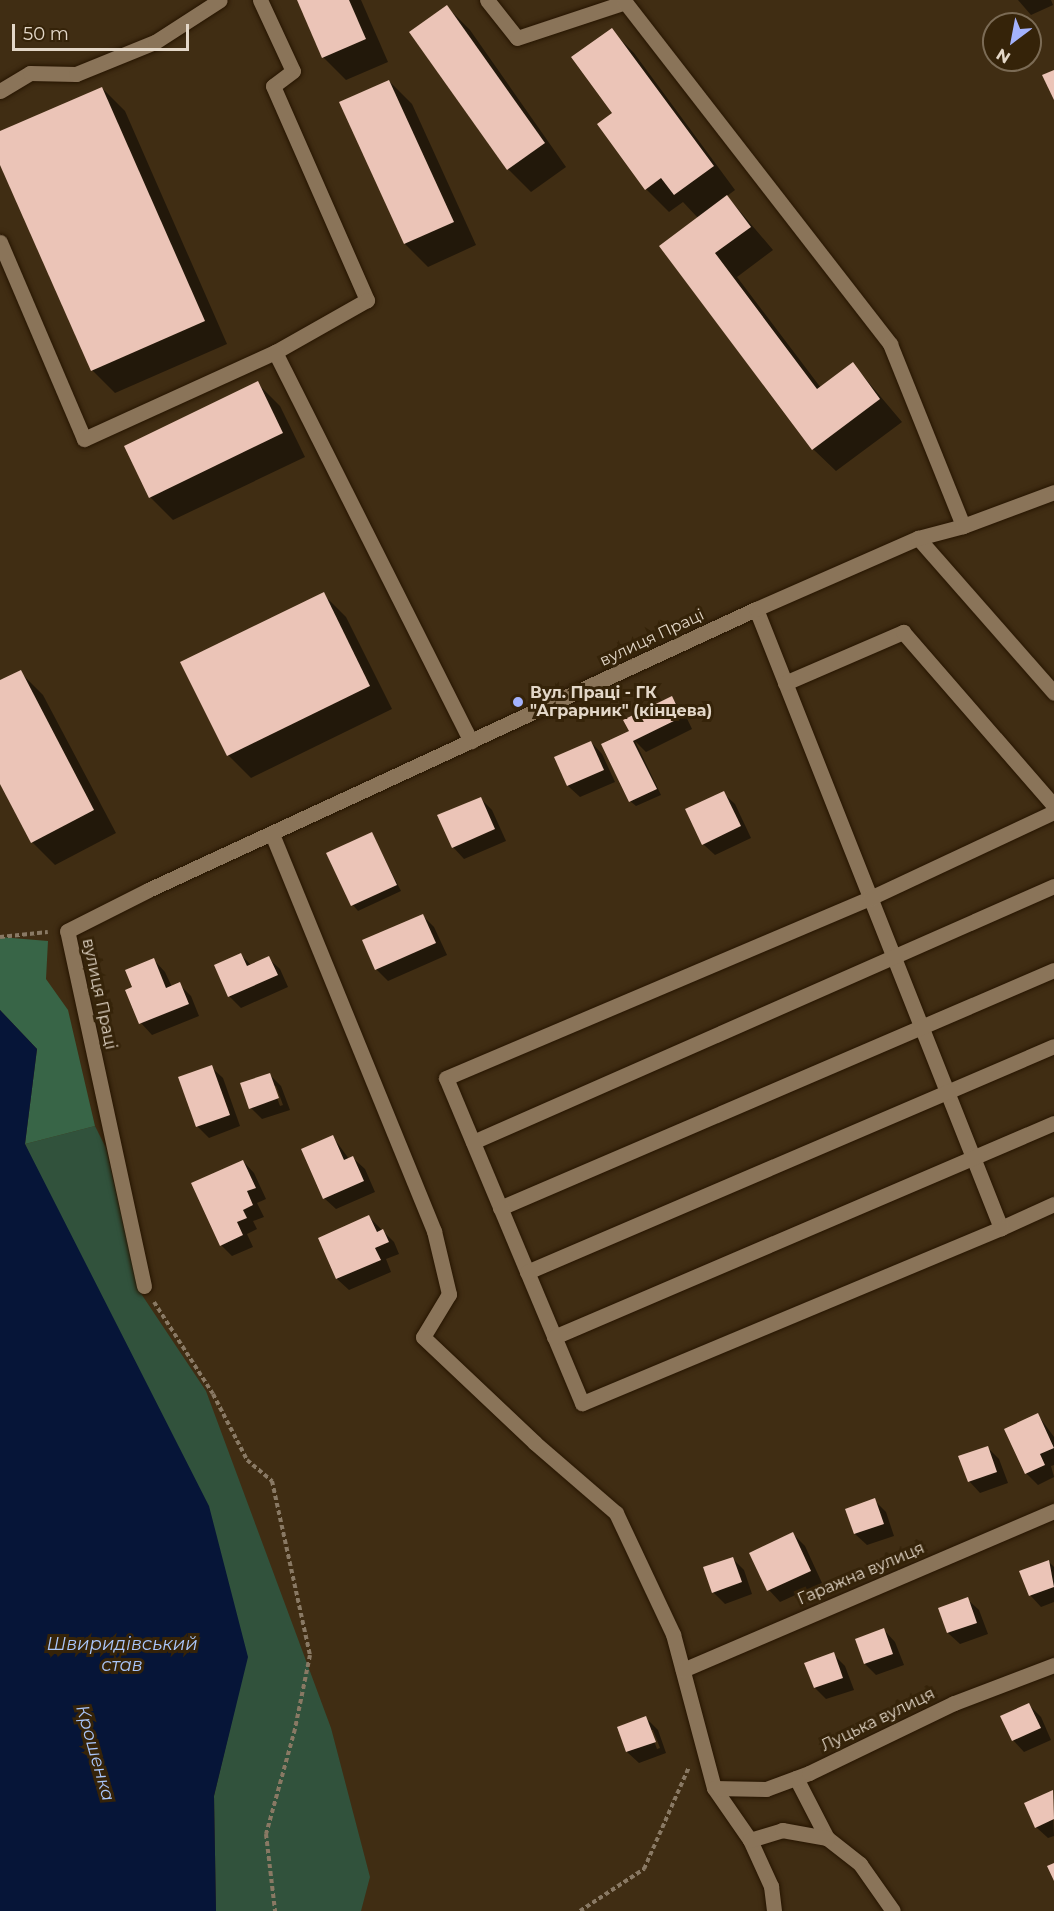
<!DOCTYPE html>
<meta charset="utf-8">
<style>
body{margin:0}
#map{position:relative;width:1054px;height:1911px;overflow:hidden;background:#402d13;font-family:Montserrat,sans-serif}
div>[style]{position:absolute}
[style*='--x']{left:calc(var(--x)*1px);top:calc(var(--y)*1px);width:calc(var(--w)*1px);rotate:calc(var(--a)*1deg)}
.green>*{inset:0;background:#31523c}
.forest>*{inset:0;background:#386547}
.water>*{inset:0;background:#061538}
.shadow>*{inset:0;background:#0007}
.building>*{inset:0;background:#ebc4b7}
.path>*{height:4px;margin-top:-2px;transform-origin:0;background:repeating-linear-gradient(90deg,#897964 0 4.5px,transparent 0 7.5px)}
.roads{filter:drop-shadow(0 0 2px #261500) drop-shadow(0 0 2px #261500)}
.minor>*{height:15px;margin:-7.5px;padding:0 7.5px;transform-origin:7.5px;border-radius:7.5px;background:#8a7459}
.dots>*{width:16px;height:16px;translate:-50% -50%;box-sizing:border-box;border:3px solid #352309;border-radius:50%}
span{translate:-50% -50%;white-space:nowrap;text-align:center;line-height:1.15;-webkit-text-stroke:6px #352309;paint-order:stroke}
.street-label{font-size:16px;color:#e3d7c8}
.poi-label{font-size:16px;color:#e3d7c8;font-weight:700}
.left{translate:0 -50%;text-align:left}
.water-label{font-size:18px;color:#aac6fa;font-style:italic}
.north{position:absolute;left:982px;top:12px;width:60px;height:60px;box-sizing:border-box;background:#352309;border:2px solid #7b6b55;border-radius:50%;rotate:212deg;font-size:16px;font-weight:700;line-height:24px;text-align:center;color:#e3d7c8}
.north::after{content:'';display:block;margin:auto;width:21px;height:27px;background:#a3b2fd;clip-path:polygon(50% 0,100% 100%,50% 72%,0 100%)}
.scale{position:absolute;left:12px;top:24px;width:177px;height:27px;box-sizing:border-box;border:3px solid #e3d7c8;border-top:0;padding-left:8px;font-size:18px;line-height:21px;white-space:nowrap;color:#e3d7c8;-webkit-text-stroke:4px #352309;paint-order:stroke}
</style>
<div id="map">
<div class="green">
<i style="clip-path:polygon(95px 1126px,106px 1148px,138px 1289px,206px 1391px,331px 1728px,370px 1877px,361px 1911px,216px 1911px,214px 1796px,247px 1657px,25px 1144px)"></i>
</div>
<div class="forest">
<i style="clip-path:polygon(0 937px,48px 941px,46px 979px,68px 1010px,95px 1126px,25px 1144px,37px 1049px,0 1010px)"></i>
</div>
<div class="water">
<i style="clip-path:polygon(0 1010px,37px 1049px,25px 1144px,209px 1506px,248px 1657px,214px 1796px,216px 1911px,0 1911px)"></i>
</div>
<div class="shadow">
<i style="clip-path:polygon(299px 0,361px 0,388px 62px,346px 80px,323px 57px)"></i>
<i style="clip-path:polygon(1018px 0,1051px 0,1053px 5px,1031px 15px)"></i>
<i style="clip-path:polygon(447px 7px,470px 30px,566px 167px,531px 192px,508px 169px)"></i>
<i style="clip-path:polygon(611px 30px,634px 53px,735px 190px,727px 196px,773px 250px,737px 277px,821px 388px,853px 364px,902px 422px,836px 471px,813px 449px,661px 246px,698px 218px,683px 202px,669px 212px,646px 189px,599px 125px,614px 113px)"></i>
<i style="clip-path:polygon(389px 81px,412px 104px,476px 245px,428px 267px,405px 244px,341px 103px)"></i>
<i style="clip-path:polygon(102px 88px,125px 111px,227px 344px,115px 393px,92px 370px,0 161px,0 133px)"></i>
<i style="clip-path:polygon(257px 383px,280px 406px,305px 457px,173px 520px,150px 497px)"></i>
<i style="clip-path:polygon(323px 594px,346px 617px,392px 709px,251px 778px,228px 755px)"></i>
<i style="clip-path:polygon(20px 672px,43px 695px,116px 833px,55px 865px,32px 842px,0 780px,0 682px)"></i>
<i style="clip-path:polygon(671px 698px,683px 710px,692px 729px,646px 752px,635px 741px,661px 795px,636px 806px,630px 801px,631px 732px)"></i>
<i style="clip-path:polygon(591px 742px,602px 754px,615px 782px,580px 797px,568px 786px,556px 758px)"></i>
<i style="clip-path:polygon(723px 793px,735px 804px,751px 838px,715px 855px,703px 844px)"></i>
<i style="clip-path:polygon(481px 799px,492px 810px,506px 841px,464px 859px,453px 847px)"></i>
<i style="clip-path:polygon(372px 834px,401px 891px,358px 911px,353px 905px)"></i>
<i style="clip-path:polygon(423px 916px,434px 927px,447px 955px,388px 981px,376px 969px)"></i>
<i style="clip-path:polygon(241px 955px,251px 965px,268px 958px,280px 969px,288px 987px,241px 1008px,229px 996px)"></i>
<i style="clip-path:polygon(154px 960px,165px 972px,172px 987px,179px 984px,191px 996px,199px 1016px,152px 1035px,141px 1023px,127px 991px,134px 988px)"></i>
<i style="clip-path:polygon(211px 1067px,223px 1078px,240px 1126px,209px 1138px,197px 1126px)"></i>
<i style="clip-path:polygon(evenodd,269px 1074px,281px 1086px,290px 1110px,262px 1119px,251px 1108px,269px 1074px,273px 1086px,276px 1086px,283px 1105px,280px 1106px,273px 1086px)"></i>
<i style="clip-path:polygon(333px 1137px,349px 1159px,353px 1158px,365px 1169px,375px 1192px,336px 1209px,324px 1198px)"></i>
<i style="clip-path:polygon(243px 1161px,254px 1173px,266px 1199px,257px 1203px,264px 1217px,253px 1221px,257px 1229px,247px 1234px,253px 1247px,232px 1256px,221px 1245px)"></i>
<i style="clip-path:polygon(369px 1217px,394px 1242px,399px 1254px,386px 1259px,391px 1272px,349px 1290px,337px 1279px,320px 1239px)"></i>
<i style="clip-path:polygon(1038px 1415px,1054px 1437px,1054px 1465px,1051px 1466px,1054px 1477px,1038px 1485px,1026px 1473px)"></i>
<i style="clip-path:polygon(988px 1448px,999px 1459px,1008px 1483px,980px 1493px,969px 1481px)"></i>
<i style="clip-path:polygon(874px 1500px,886px 1512px,894px 1536px,867px 1545px,855px 1534px,847px 1510px)"></i>
<i style="clip-path:polygon(793px 1534px,805px 1546px,822px 1583px,780px 1602px,769px 1590px,751px 1553px)"></i>
<i style="clip-path:polygon(732px 1558px,744px 1570px,752px 1594px,725px 1604px,713px 1592px)"></i>
<i style="clip-path:polygon(1049px 1562px,1054px 1567px,1054px 1602px,1041px 1607px,1030px 1595px)"></i>
<i style="clip-path:polygon(967px 1599px,979px 1610px,988px 1634px,960px 1644px,948px 1633px,940px 1609px)"></i>
<i style="clip-path:polygon(884px 1630px,895px 1642px,904px 1665px,876px 1675px,865px 1664px)"></i>
<i style="clip-path:polygon(833px 1654px,845px 1666px,854px 1690px,826px 1699px,815px 1688px)"></i>
<i style="clip-path:polygon(1029px 1705px,1041px 1717px,1051px 1740px,1024px 1752px,1013px 1740px)"></i>
<i style="clip-path:polygon(evenodd,646px 1718px,658px 1730px,666px 1753px,639px 1763px,627px 1752px,619px 1728px,646px 1718px,650px 1730px,653px 1730px,660px 1748px,657px 1749px,650px 1730px)"></i>
<i style="clip-path:polygon(1052px 1792px,1054px 1836px,1048px 1838px,1036px 1827px)"></i>
</div>
<div class="building">
<i style="clip-path:polygon(297px 0,349px 0,366px 39px,322px 58px)"></i>
<i style="clip-path:polygon(447px 5px,545px 143px,507px 170px,409px 32px)"></i>
<i style="clip-path:polygon(612px 28px,714px 166px,674px 195px,661px 178px,645px 190px,597px 124px,612px 113px,571px 57px)"></i>
<i style="clip-path:polygon(1054px 70px,1054px 100px,1042px 75px)"></i>
<i style="clip-path:polygon(389px 80px,454px 222px,404px 244px,339px 102px)"></i>
<i style="clip-path:polygon(102px 87px,205px 321px,91px 371px,0 165px,0 131px)"></i>
<i style="clip-path:polygon(727px 195px,751px 227px,715px 253px,817px 389px,853px 362px,880px 399px,812px 450px,659px 246px)"></i>
<i style="clip-path:polygon(258px 381px,283px 433px,149px 498px,124px 446px)"></i>
<i style="clip-path:polygon(324px 592px,370px 686px,227px 756px,180px 662px)"></i>
<i style="clip-path:polygon(21px 670px,94px 810px,31px 843px,0 784px,0 680px)"></i>
<i style="clip-path:polygon(672px 696px,682px 717px,633px 741px,657px 789px,629px 802px,601px 744px,629px 731px,623px 720px)"></i>
<i style="clip-path:polygon(591px 741px,604px 770px,567px 786px,554px 757px)"></i>
<i style="clip-path:polygon(724px 791px,741px 826px,702px 845px,685px 809px)"></i>
<i style="clip-path:polygon(481px 797px,495px 829px,452px 848px,437px 815px)"></i>
<i style="clip-path:polygon(372px 832px,397px 885px,351px 906px,326px 853px)"></i>
<i style="clip-path:polygon(423px 914px,436px 943px,375px 970px,362px 940px)"></i>
<i style="clip-path:polygon(241px 953px,247px 966px,269px 956px,278px 975px,228px 997px,214px 965px)"></i>
<i style="clip-path:polygon(154px 958px,166px 988px,180px 982px,189px 1004px,139px 1024px,125px 990px,132px 987px,125px 970px)"></i>
<i style="clip-path:polygon(212px 1065px,230px 1115px,196px 1127px,178px 1077px)"></i>
<i style="clip-path:polygon(270px 1073px,279px 1098px,249px 1109px,240px 1083px)"></i>
<i style="clip-path:polygon(333px 1135px,344px 1160px,353px 1156px,364px 1181px,323px 1199px,301px 1149px)"></i>
<i style="clip-path:polygon(243px 1160px,256px 1188px,247px 1191px,253px 1205px,243px 1210px,247px 1218px,237px 1222px,243px 1235px,220px 1246px,191px 1183px)"></i>
<i style="clip-path:polygon(369px 1215px,377px 1232px,383px 1229px,389px 1242px,375px 1248px,381px 1260px,336px 1279px,318px 1238px)"></i>
<i style="clip-path:polygon(1038px 1413px,1054px 1448px,1040px 1454px,1045px 1465px,1025px 1474px,1004px 1429px)"></i>
<i style="clip-path:polygon(988px 1446px,997px 1472px,968px 1482px,958px 1456px)"></i>
<i style="clip-path:polygon(875px 1498px,884px 1524px,854px 1534px,845px 1509px)"></i>
<i style="clip-path:polygon(793px 1532px,811px 1571px,767px 1591px,749px 1553px)"></i>
<i style="clip-path:polygon(733px 1557px,742px 1582px,712px 1593px,703px 1567px)"></i>
<i style="clip-path:polygon(1049px 1560px,1054px 1587px,1029px 1596px,1019px 1571px)"></i>
<i style="clip-path:polygon(968px 1597px,977px 1623px,947px 1633px,938px 1608px)"></i>
<i style="clip-path:polygon(884px 1628px,893px 1654px,864px 1664px,855px 1639px)"></i>
<i style="clip-path:polygon(834px 1652px,843px 1678px,814px 1688px,804px 1663px)"></i>
<i style="clip-path:polygon(1029px 1703px,1041px 1728px,1012px 1741px,1000px 1716px)"></i>
<i style="clip-path:polygon(646px 1716px,656px 1742px,626px 1752px,617px 1727px)"></i>
<i style="clip-path:polygon(1053px 1790px,1054px 1819px,1035px 1828px,1024px 1803px)"></i>
<i style="clip-path:polygon(1054px 1863px,1054px 1881px,1047px 1866px)"></i>
</div>
<div class="path">
<i style="--x:0;--y:937;--w:48;--a:-5.9"></i>
<i style="--x:154;--y:1302;--w:109;--a:57.3"></i>
<i style="--x:213;--y:1394;--w:74;--a:62.7"></i>
<i style="--x:247;--y:1460;--w:33;--a:40"></i>
<i style="--x:272;--y:1481;--w:178;--a:77.7"></i>
<i style="--x:310;--y:1655;--w:76;--a:101.5"></i>
<i style="--x:295;--y:1729;--w:109;--a:105.4"></i>
<i style="--x:266;--y:1834;--w:78;--a:83.3"></i>
<i style="--x:580;--y:1911;--w:77;--a:-33.3"></i>
<i style="--x:644;--y:1869;--w:111;--a:-66.2"></i>
</div>
<div class="roads">
<div class="minor">
<i style="--x:260;--y:0;--w:78;--a:65.1"></i>
<i style="--x:293;--y:71;--w:25;--a:143"></i>
<i style="--x:273;--y:86;--w:234;--a:66.3"></i>
<i style="--x:367;--y:300;--w:106;--a:150.5"></i>
<i style="--x:487;--y:0;--w:48;--a:51.7"></i>
<i style="--x:517;--y:38;--w:114;--a:-18.4"></i>
<i style="--x:625;--y:2;--w:433;--a:52.2"></i>
<i style="--x:890;--y:344;--w:196;--a:68.1"></i>
<i style="--x:0;--y:91;--w:35;--a:-31"></i>
<i style="--x:30;--y:73;--w:46;--a:1.2"></i>
<i style="--x:76;--y:74;--w:85;--a:-22.1"></i>
<i style="--x:155;--y:42;--w:77;--a:-32.9"></i>
<i style="--x:0;--y:242;--w:214;--a:66.9"></i>
<i style="--x:84;--y:439;--w:210;--a:-24.5"></i>
<i style="--x:275;--y:352;--w:436;--a:63.3"></i>
<i style="--x:918;--y:538;--w:206;--a:48.7"></i>
<i style="--x:756;--y:609;--w:666;--a:68.41"></i>
<i style="--x:1001;--y:1228;--w:58;--a:-24.4"></i>
<i style="--x:785;--y:683;--w:129;--a:-23.4"></i>
<i style="--x:903;--y:632;--w:230;--a:49"></i>
<i style="--x:272;--y:834;--w:429;--a:67.8"></i>
<i style="--x:434;--y:1231;--w:65;--a:76.6"></i>
<i style="--x:449;--y:1294;--w:50;--a:121.2"></i>
<i style="--x:423;--y:1337;--w:154;--a:43.4"></i>
<i style="--x:535;--y:1443;--w:107;--a:40.8"></i>
<i style="--x:616;--y:1513;--w:134;--a:64.8"></i>
<i style="--x:673;--y:1634;--w:159;--a:75.1"></i>
<i style="--x:714;--y:1788;--w:63;--a:55.3"></i>
<i style="--x:750;--y:1840;--w:51;--a:65.5"></i>
<i style="--x:771;--y:1886;--w:25;--a:83"></i>
<i style="--x:473;--y:1142;--w:635;--a:-23.78"></i>
<i style="--x:500;--y:1208;--w:603;--a:-23.25"></i>
<i style="--x:1001;--y:1228;--w:454;--a:157.3"></i>
<i style="--x:582;--y:1403;--w:352;--a:-112.7"></i>
<i style="--x:446;--y:1078;--w:461;--a:-23"></i>
<i style="--x:870;--y:898;--w:203;--a:-25.1"></i>
<i style="--x:527;--y:1272;--w:573;--a:-23.21"></i>
<i style="--x:144;--y:1286;--w:363;--a:-102.2"></i>
<i style="--x:67;--y:931;--w:91;--a:-26.8"></i>
<i style="--x:148;--y:890;--w:670;--a:-24.81"></i>
<i style="--x:756;--y:609;--w:177;--a:-23.7"></i>
<i style="--x:918;--y:538;--w:47;--a:-14.9"></i>
<i style="--x:963;--y:526;--w:97;--a:-20.5"></i>
<i style="--x:554;--y:1337;--w:544;--a:-23.17"></i>
<i style="--x:683;--y:1670;--w:404;--a:-23.2"></i>
<i style="--x:796;--y:1778;--w:68;--a:62.7"></i>
<i style="--x:827;--y:1838;--w:42;--a:38.2"></i>
<i style="--x:860;--y:1864;--w:57;--a:54.9"></i>
<i style="--x:714;--y:1788;--w:52;--a:1.1"></i>
<i style="--x:766;--y:1789;--w:46;--a:-20.4"></i>
<i style="--x:809;--y:1773;--w:161;--a:-25.8"></i>
<i style="--x:954;--y:1703;--w:107;--a:-20.8"></i>
<i style="--x:750;--y:1840;--w:34;--a:-17"></i>
<i style="--x:782;--y:1830;--w:46;--a:10.1"></i>
</div>
</div>
<div class="dots">
<i style="left:518px;top:702px;background:#a3b2fd"></i>
</div>
<div class="street-label">
<span style="left:652px;top:638px;rotate:-25deg">вулиця Праці</span>
<span style="left:99px;top:994px;rotate:78deg">вулиця Праці</span>
<span style="left:861px;top:1574px;rotate:-23deg">Гаражна вулиця</span>
<span style="left:878px;top:1720px;rotate:-26deg">Луцька вулиця</span>
</div>
<div class="poi-label">
<span class="left" style="left:530px;top:702px">Вул. Праці - ГК<br>"Аграрник" (кінцева)</span>
</div>
<div class="water-label">
<span style="left:122px;top:1655px">Швиридівський<br>став</span>
<span style="left:95px;top:1753px;rotate:74deg">Крошенка</span>
</div>
<div class="north">N</div>
<div class="scale">50 m</div>
</div>
